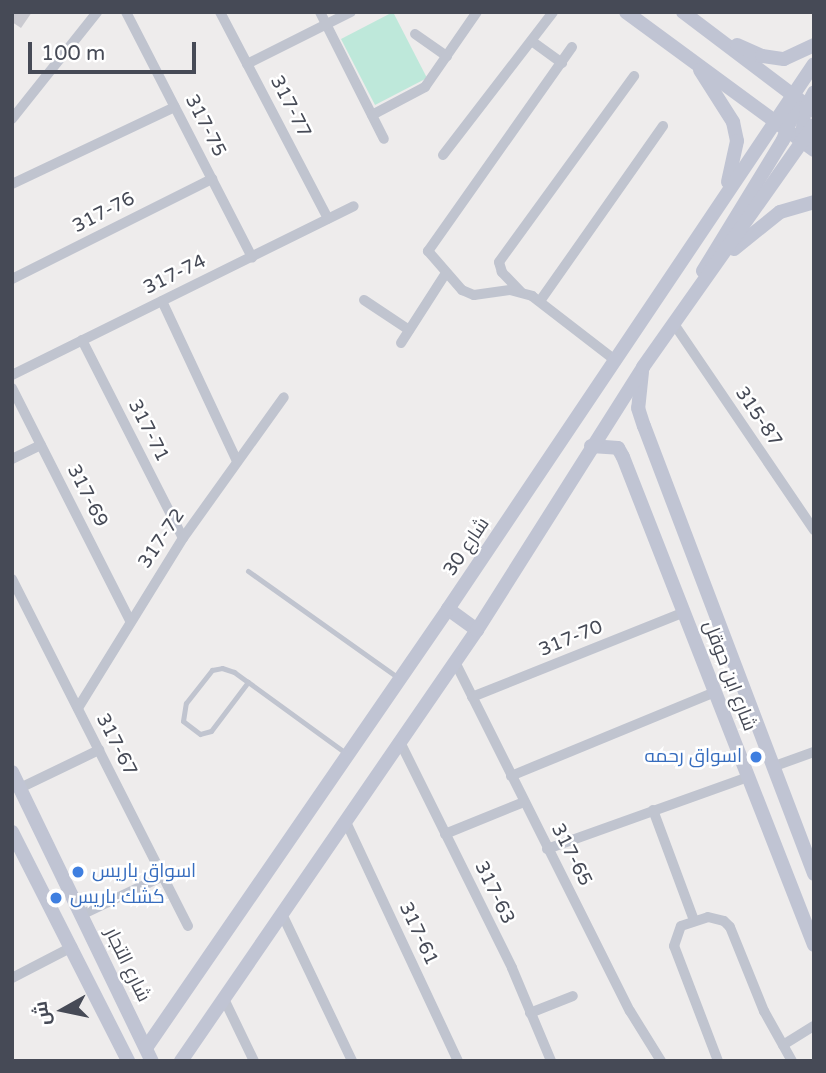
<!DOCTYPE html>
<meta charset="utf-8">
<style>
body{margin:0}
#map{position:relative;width:826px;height:1073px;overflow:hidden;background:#eeecec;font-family:"Varela Round",Cairo,sans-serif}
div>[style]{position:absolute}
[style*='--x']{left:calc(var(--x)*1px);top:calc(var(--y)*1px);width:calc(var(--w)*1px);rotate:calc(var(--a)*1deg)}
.green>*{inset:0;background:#bee8da}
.building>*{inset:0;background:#cacad0}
.lane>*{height:5px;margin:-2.5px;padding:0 2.5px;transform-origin:2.5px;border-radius:2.5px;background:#c0c4cf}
.street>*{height:10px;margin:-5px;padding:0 5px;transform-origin:5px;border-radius:5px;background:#c0c4cf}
.secondary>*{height:14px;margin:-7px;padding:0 7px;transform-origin:7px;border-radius:7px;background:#c0c4d3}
.dots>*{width:19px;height:19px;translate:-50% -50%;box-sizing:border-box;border:4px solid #fff;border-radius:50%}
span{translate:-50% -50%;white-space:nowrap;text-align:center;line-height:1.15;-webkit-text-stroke:5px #fff;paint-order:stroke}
.street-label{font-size:19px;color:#464a56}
.shop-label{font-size:19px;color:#366cbe}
.right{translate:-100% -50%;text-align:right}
.left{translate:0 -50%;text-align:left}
.frame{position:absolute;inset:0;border:14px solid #464a56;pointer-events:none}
.north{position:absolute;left:28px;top:975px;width:70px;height:70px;-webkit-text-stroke:5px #fff;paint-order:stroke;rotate:261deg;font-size:19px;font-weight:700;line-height:28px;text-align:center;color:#464a56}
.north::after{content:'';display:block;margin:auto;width:24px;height:32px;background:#464a56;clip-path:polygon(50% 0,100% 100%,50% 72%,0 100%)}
.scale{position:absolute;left:28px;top:42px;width:168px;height:32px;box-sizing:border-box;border:4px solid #464a56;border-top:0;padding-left:9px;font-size:21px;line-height:24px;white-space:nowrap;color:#464a56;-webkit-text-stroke:5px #fff;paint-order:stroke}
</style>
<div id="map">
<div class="green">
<i style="clip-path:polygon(393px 12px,427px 78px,375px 105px,341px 39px)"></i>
</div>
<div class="building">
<i style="clip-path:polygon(12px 12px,32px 12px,21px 28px,12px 22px)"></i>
</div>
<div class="lane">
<i style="--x:248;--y:571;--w:186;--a:35.4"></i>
<i style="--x:248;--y:682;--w:61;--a:127.1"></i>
<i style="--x:211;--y:731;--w:11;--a:165"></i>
<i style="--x:200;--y:734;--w:21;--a:-143"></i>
<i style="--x:183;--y:721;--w:18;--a:-81"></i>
<i style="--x:186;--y:703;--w:42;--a:-51.8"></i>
<i style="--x:212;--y:670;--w:10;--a:-11"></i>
<i style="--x:222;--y:668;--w:13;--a:18"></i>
<i style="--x:234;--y:672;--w:17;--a:36"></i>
<i style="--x:248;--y:682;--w:122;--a:36"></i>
</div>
<div class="street">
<i style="--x:126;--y:12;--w:276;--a:62.8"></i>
<i style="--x:220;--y:12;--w:233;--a:62.4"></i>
<i style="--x:320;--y:12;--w:142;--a:63.3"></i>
<i style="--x:415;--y:34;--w:39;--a:35"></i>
<i style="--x:533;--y:42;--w:36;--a:36"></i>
<i style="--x:572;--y:47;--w:250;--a:125.2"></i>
<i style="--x:428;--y:251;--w:52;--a:48.9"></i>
<i style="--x:462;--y:290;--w:13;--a:23"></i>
<i style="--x:474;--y:295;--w:36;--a:-8"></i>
<i style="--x:510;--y:290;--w:23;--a:15"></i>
<i style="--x:532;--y:296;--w:106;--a:37.7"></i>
<i style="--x:247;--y:64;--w:116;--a:-26.6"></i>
<i style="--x:372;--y:115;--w:60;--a:-27.8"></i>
<i style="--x:425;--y:87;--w:91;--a:-55.3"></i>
<i style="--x:12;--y:119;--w:137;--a:-51.5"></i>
<i style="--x:443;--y:155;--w:180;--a:-52.4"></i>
<i style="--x:12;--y:184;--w:180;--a:-25.3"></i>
<i style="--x:12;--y:279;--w:224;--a:-26.6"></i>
<i style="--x:521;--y:292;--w:28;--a:-134"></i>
<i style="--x:502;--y:272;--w:10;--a:-107"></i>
<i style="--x:499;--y:262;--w:230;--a:-54"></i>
<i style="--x:364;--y:300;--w:54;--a:33.7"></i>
<i style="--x:162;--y:301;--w:177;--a:64.9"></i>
<i style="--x:540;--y:301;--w:214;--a:-54.9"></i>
<i style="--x:674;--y:324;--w:249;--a:55.8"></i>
<i style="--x:82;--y:340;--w:222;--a:63"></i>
<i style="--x:401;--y:343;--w:83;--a:-57.3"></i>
<i style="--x:12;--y:375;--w:381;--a:-26.3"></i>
<i style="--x:12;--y:388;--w:261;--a:63.1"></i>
<i style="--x:12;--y:459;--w:32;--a:-26"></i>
<i style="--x:12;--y:579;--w:389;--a:63.1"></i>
<i style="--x:455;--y:662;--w:390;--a:63.4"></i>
<i style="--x:630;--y:1011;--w:59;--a:58.2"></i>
<i style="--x:472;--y:697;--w:228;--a:-21.8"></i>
<i style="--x:78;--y:708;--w:200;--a:-58.3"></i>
<i style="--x:183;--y:538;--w:173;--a:-54.4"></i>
<i style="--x:400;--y:742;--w:252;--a:63.6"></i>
<i style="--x:512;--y:968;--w:101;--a:67.2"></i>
<i style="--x:772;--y:767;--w:45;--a:-19.7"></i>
<i style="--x:511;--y:776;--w:221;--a:-22.4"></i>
<i style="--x:20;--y:788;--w:88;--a:-25.7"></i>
<i style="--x:653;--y:810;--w:117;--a:69.6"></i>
<i style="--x:346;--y:822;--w:264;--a:64.9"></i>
<i style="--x:445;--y:834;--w:85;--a:-22.1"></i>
<i style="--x:547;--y:849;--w:214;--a:-19.7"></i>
<i style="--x:282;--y:914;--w:163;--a:64.5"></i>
<i style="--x:81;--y:915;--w:91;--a:-25.4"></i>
<i style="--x:12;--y:978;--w:68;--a:-27.3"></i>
<i style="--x:224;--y:999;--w:69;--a:64.2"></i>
<i style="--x:530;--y:1013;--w:46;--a:-21.6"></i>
<i style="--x:783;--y:1045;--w:36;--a:-32"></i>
<i style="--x:718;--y:1061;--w:123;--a:-110.9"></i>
<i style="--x:674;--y:946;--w:21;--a:-71"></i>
<i style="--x:681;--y:926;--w:28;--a:-18"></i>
<i style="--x:708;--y:917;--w:16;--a:14"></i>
<i style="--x:724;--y:921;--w:8;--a:45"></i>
<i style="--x:730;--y:927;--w:91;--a:68"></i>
<i style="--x:764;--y:1011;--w:57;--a:60.8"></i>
</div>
<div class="secondary">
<i style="--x:626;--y:12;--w:233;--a:36.3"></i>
<i style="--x:683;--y:12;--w:164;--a:37.1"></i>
<i style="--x:737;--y:45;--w:27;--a:24"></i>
<i style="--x:762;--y:56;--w:22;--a:8"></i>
<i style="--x:784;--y:59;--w:33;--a:-25"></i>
<i style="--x:700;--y:70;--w:62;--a:57.6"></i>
<i style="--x:733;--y:122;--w:19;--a:78"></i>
<i style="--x:737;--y:141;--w:42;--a:102.4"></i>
<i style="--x:802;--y:142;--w:30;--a:-86"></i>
<i style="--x:804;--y:112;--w:22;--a:-63"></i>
<i style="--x:734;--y:249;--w:59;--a:-38.8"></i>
<i style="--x:780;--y:212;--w:35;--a:-16"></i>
<i style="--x:703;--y:271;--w:153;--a:-58.6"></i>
<i style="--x:783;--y:140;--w:25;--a:-69"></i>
<i style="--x:792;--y:117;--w:21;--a:-87"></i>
<i style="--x:642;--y:372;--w:36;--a:96"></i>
<i style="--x:638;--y:408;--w:19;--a:72"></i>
<i style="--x:644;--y:426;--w:479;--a:69.2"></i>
<i style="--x:591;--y:446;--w:27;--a:4"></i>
<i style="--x:618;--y:448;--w:10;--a:61"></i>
<i style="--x:623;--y:457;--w:524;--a:68.62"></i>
<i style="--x:448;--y:609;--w:36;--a:36"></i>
<i style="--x:12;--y:772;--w:321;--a:64.2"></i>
<i style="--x:12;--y:832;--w:257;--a:63.1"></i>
<i style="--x:146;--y:1048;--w:533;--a:-55.47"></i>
<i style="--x:448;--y:609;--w:656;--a:-56.12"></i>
<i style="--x:181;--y:1061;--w:523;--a:-55.52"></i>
<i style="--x:477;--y:630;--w:311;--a:-57.7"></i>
<i style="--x:643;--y:367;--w:296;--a:-54.8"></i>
</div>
<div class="dots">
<i style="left:756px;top:757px;background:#3f7fe0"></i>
<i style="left:78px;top:872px;background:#3f7fe0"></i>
<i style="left:56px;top:898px;background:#3f7fe0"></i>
</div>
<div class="street-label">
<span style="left:290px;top:107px;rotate:63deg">317-77</span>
<span style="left:205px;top:126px;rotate:63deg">317-75</span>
<span style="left:104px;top:213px;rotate:-27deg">317-76</span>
<span style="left:175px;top:275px;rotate:-26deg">317-74</span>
<span style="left:758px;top:417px;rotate:56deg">315-87</span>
<span style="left:148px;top:431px;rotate:63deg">317-71</span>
<span style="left:87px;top:496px;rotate:63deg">317-69</span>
<span style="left:162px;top:539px;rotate:-56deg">317-72</span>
<span style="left:467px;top:547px;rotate:-56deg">شارع 30</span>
<span style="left:571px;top:639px;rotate:-22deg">317-70</span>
<span style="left:729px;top:676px;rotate:69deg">شارع ابن حوقل</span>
<span style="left:116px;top:745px;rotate:63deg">317-67</span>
<span style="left:571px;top:855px;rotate:63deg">317-65</span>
<span style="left:494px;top:893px;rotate:64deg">317-63</span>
<span style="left:418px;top:934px;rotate:65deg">317-61</span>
<span style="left:127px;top:965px;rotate:64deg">شارع التجار</span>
</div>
<div class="shop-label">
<span class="right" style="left:742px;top:757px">اسواق رحمه</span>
<span class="left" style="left:92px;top:872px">اسواق باريس</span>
<span class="left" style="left:70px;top:898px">كشك باريس</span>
</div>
<div class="frame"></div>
<div class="north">ش</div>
<div class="scale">100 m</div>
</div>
